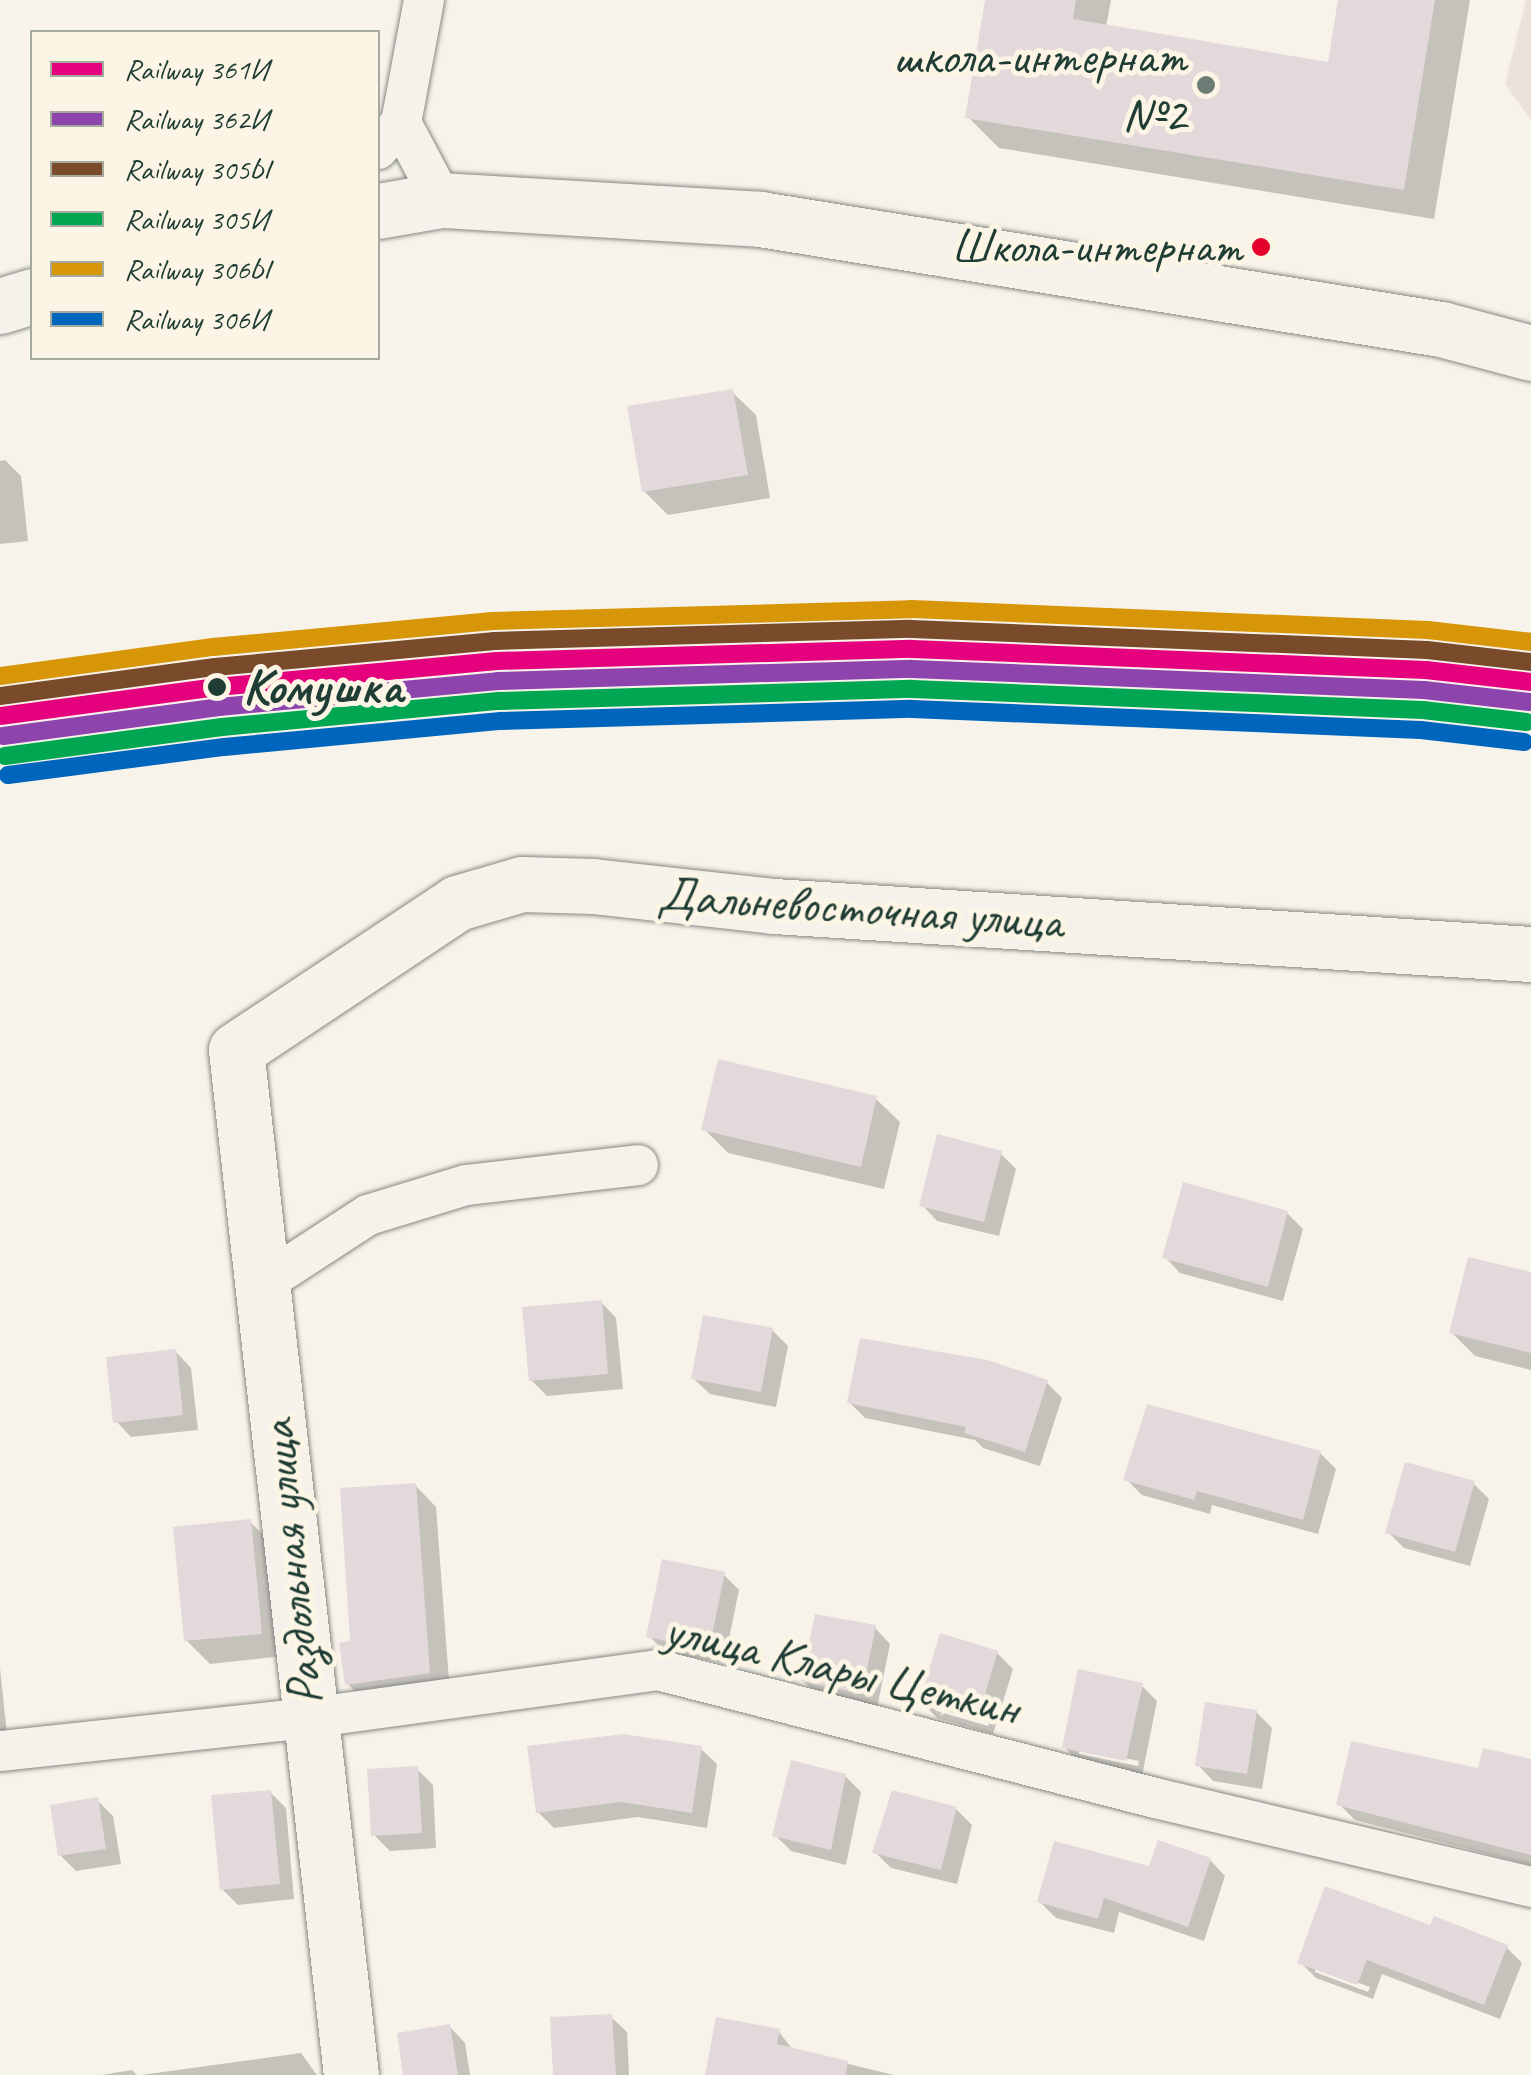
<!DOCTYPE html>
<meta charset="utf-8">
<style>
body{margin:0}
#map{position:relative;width:1531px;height:2075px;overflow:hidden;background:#f7f3ea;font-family:Caveat,sans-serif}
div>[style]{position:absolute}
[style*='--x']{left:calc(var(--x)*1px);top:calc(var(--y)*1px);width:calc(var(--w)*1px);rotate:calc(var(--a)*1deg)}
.built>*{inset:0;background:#ece2dd}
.shadow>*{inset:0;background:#0003}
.building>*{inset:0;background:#e3d8da}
.roads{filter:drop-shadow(0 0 2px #868984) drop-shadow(0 0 2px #868984)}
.street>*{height:40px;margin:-20px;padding:0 20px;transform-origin:20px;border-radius:20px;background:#f5f2ec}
.secondary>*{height:55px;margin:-27.5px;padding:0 27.5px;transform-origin:27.5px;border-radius:27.5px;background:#f5f2ec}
.rail-1>*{height:18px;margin:-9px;padding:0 9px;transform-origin:9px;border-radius:9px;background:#e5007d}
.rail-2>*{height:18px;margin:-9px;padding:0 9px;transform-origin:9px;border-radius:9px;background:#8e44ad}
.rail-3>*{height:18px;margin:-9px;padding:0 9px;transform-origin:9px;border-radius:9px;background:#7a4b2a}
.rail-4>*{height:18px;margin:-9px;padding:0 9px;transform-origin:9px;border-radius:9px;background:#00a651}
.rail-5>*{height:18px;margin:-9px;padding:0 9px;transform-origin:9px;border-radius:9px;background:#d79608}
.rail-6>*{height:18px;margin:-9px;padding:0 9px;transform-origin:9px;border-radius:9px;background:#0065bd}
.dots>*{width:28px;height:28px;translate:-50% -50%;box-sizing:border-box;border:5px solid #fcf5e5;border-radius:50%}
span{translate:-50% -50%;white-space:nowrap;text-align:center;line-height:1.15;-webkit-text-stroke:10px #fcf5e5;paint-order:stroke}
.bus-label{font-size:48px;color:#1f3d34}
.right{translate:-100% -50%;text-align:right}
.poi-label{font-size:50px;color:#1f3d34}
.stop-label{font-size:50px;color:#1f3d34;font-weight:700}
.left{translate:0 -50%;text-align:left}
.street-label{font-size:50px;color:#1f3d34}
.legend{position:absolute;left:30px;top:30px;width:350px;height:330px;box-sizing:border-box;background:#fcf5e5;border:2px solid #a4ab9e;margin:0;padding:12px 18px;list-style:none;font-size:30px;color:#1f3d34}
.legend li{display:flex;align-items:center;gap:20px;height:50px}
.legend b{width:50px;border:2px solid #a4ab9e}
</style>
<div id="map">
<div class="built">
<i style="clip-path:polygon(1526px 0,1531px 0,1531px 120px,1505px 84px)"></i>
</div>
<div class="shadow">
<i style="clip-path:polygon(988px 0,1111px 0,1106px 27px,1330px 65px,1341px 0,1470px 0,1434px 219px,999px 148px,968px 117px)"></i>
<i style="clip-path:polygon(732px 392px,756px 415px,770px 498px,668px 515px,644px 491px)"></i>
<i style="clip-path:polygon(5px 460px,21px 476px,28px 541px,0 544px,0 461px)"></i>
<i style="clip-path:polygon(876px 1099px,900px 1122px,884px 1189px,728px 1153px,704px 1129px)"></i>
<i style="clip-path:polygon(1000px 1153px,1016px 1169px,999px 1236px,937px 1221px,922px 1205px)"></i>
<i style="clip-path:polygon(1287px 1213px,1303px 1229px,1283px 1301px,1180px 1273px,1165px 1257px)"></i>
<i style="clip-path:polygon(1531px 1274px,1531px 1370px,1475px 1356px,1452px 1333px)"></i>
<i style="clip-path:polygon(601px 1302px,616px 1318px,623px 1389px,547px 1396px,531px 1380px)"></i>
<i style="clip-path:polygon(772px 1330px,788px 1346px,776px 1407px,710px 1394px,694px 1379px)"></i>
<i style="clip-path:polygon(176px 1352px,191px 1368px,198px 1430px,131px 1437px,116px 1421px)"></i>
<i style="clip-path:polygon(1046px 1382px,1062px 1398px,1040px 1466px,983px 1448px,975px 1440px,865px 1418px,849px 1402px)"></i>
<i style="clip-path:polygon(1320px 1453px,1336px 1469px,1318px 1534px,1212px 1505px,1210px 1514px,1142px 1495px,1126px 1479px)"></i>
<i style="clip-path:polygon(1473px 1483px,1489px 1499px,1470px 1566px,1404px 1548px,1388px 1532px)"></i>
<i style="clip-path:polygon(415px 1485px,436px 1507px,450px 1694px,369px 1706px,348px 1684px,353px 1644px)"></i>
<i style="clip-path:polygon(250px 1522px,274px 1545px,285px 1656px,210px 1664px,186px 1640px)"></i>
<i style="clip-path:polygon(723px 1574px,739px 1590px,724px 1663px,665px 1652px,649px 1636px)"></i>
<i style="clip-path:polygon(875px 1628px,890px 1644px,877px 1708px,819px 1696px,803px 1681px)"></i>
<i style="clip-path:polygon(evenodd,997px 1653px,1013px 1669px,993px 1734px,937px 1718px,922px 1702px,997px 1653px,937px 1706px,990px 1721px,988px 1726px,937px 1711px,937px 1706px)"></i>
<i style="clip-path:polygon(0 1668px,8px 1744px,0 1745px)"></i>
<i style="clip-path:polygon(evenodd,1141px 1685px,1157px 1701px,1142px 1776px,1080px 1763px,1064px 1747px,1141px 1685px,1079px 1749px,1139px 1761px,1138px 1766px,1079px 1754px,1079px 1749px)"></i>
<i style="clip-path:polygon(1256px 1712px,1272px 1728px,1262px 1789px,1213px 1781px,1198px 1765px)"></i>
<i style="clip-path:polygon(701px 1749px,717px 1764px,707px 1828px,638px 1817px,554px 1828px,538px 1812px)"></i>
<i style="clip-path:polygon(1531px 1761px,1531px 1865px,1355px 1820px,1339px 1804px)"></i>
<i style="clip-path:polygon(417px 1769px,433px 1785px,436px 1848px,390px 1851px,374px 1835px)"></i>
<i style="clip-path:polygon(845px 1776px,861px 1792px,846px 1865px,791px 1851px,775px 1835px)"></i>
<i style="clip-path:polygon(270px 1792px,286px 1808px,294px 1899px,238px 1905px,222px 1889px)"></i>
<i style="clip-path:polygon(97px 1800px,113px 1816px,121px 1864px,76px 1871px,60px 1855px)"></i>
<i style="clip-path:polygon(956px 1809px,972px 1825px,957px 1884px,891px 1868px,875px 1852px)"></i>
<i style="clip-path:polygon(1210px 1860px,1225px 1876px,1204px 1941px,1119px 1912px,1114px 1933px,1056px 1918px,1040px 1902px,1151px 1869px)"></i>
<i style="clip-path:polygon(evenodd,1432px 1929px,1506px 1947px,1522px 1963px,1500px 2019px,1382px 1974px,1373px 1999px,1316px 1978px,1300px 1962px,1432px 1929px,1315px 1967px,1370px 1987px,1368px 1992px,1315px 1972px,1315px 1967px)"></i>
<i style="clip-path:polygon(611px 2017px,627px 2032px,629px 2075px,556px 2075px)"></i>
<i style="clip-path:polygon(450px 2027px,465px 2043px,470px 2075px,406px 2075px)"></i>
<i style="clip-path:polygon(779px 2032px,794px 2051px,894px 2075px,707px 2075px)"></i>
<i style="clip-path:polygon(301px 2053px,317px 2075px,141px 2075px)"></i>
<i style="clip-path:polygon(132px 2070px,137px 2075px,101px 2075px)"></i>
</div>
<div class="building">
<i style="clip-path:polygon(985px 0,1076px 0,1073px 19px,1328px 62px,1338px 0,1435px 0,1404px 190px,965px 118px)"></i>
<i style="clip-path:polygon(733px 389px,748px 475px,642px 492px,627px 406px)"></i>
<i style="clip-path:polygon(718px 1059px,877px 1096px,861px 1167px,701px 1130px)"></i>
<i style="clip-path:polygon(937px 1134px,1002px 1151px,984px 1222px,919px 1206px)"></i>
<i style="clip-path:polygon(1183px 1182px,1288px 1211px,1268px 1287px,1162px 1258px)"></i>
<i style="clip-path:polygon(1468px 1257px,1531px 1272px,1531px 1353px,1449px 1333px)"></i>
<i style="clip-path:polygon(602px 1300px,608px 1374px,529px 1381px,522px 1307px)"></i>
<i style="clip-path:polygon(703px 1315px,773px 1328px,761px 1392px,691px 1379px)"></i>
<i style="clip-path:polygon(860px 1338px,987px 1360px,1048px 1380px,1025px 1452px,964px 1433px,966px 1427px,847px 1403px)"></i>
<i style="clip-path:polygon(176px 1349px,183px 1415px,113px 1423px,106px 1357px)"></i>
<i style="clip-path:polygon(1147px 1404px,1321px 1451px,1303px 1520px,1197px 1491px,1194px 1500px,1123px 1480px)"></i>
<i style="clip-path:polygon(1405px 1462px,1475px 1481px,1455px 1552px,1385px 1533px)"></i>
<i style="clip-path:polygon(416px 1483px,430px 1673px,345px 1685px,339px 1643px,350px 1641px,340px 1488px)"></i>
<i style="clip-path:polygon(251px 1519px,262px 1634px,184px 1641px,173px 1527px)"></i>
<i style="clip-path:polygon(662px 1559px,725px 1572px,709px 1649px,646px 1637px)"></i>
<i style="clip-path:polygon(815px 1614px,876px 1625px,862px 1694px,801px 1681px)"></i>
<i style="clip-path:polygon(940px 1633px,998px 1651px,977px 1720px,919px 1703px)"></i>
<i style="clip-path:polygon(1078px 1669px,1143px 1683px,1126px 1761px,1062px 1748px)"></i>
<i style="clip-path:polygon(1205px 1702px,1257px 1710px,1247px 1774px,1195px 1766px)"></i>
<i style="clip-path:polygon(623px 1734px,702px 1746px,692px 1813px,621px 1802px,536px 1813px,527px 1746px)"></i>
<i style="clip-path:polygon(1351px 1741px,1478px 1768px,1483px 1748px,1531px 1759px,1531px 1855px,1336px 1805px)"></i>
<i style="clip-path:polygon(791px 1760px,846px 1774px,831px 1850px,772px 1836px)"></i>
<i style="clip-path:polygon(418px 1766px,422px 1833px,371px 1836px,367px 1769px)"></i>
<i style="clip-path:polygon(271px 1790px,280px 1884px,220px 1890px,211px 1795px)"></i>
<i style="clip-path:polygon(892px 1790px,957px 1807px,941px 1870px,872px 1853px)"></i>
<i style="clip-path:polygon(98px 1797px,106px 1849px,58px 1856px,50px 1805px)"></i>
<i style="clip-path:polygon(1158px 1840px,1211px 1858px,1188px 1927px,1104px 1898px,1098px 1919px,1037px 1902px,1054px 1841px,1149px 1866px)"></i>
<i style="clip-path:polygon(1325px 1886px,1430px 1925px,1434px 1916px,1508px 1945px,1484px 2005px,1367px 1960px,1357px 1985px,1297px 1963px)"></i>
<i style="clip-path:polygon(612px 2014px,616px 2075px,553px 2075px,550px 2017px)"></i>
<i style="clip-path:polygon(716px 2017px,780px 2029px,777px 2044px,848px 2061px,846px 2075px,705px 2075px)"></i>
<i style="clip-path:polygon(450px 2024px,458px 2075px,403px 2075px,397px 2033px)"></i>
</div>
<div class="roads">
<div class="street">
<i style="--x:401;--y:123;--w:87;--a:62"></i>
<i style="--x:378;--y:149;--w:35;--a:-49"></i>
<i style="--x:401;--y:123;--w:125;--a:-79.4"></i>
<i style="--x:262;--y:1284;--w:126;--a:-33.1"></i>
<i style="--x:368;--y:1215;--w:102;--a:-17"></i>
<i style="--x:466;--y:1185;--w:173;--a:-6.6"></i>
<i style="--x:0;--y:1751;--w:310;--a:-6.1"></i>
<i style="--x:308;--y:1718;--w:353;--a:-7.8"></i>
<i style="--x:658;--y:1670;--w:513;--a:14.44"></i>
<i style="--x:1155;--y:1798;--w:386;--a:13.3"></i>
</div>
<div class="secondary">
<i style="--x:378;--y:211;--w:65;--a:-9.8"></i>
<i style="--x:442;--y:200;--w:319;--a:3.4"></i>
<i style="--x:760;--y:219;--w:690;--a:9.18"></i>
<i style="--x:1441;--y:329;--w:93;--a:14.9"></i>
<i style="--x:0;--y:306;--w:34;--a:-17"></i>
<i style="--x:351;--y:2075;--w:1031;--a:-96.4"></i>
<i style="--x:236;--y:1050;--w:265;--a:-33.6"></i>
<i style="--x:457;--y:903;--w:68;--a:-16.3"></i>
<i style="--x:522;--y:884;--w:71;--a:1.6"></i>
<i style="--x:593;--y:886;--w:182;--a:6.3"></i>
<i style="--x:774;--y:906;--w:759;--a:3.63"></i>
</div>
</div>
<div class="rail-1">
<i style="--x:0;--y:716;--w:219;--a:-7.6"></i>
<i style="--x:217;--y:687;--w:281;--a:-5.3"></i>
<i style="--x:497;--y:661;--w:415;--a:-1.7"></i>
<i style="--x:912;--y:649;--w:514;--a:2.34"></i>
<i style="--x:1426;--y:670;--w:106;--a:6.5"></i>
</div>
<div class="rail-2">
<i style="--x:3;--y:736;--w:218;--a:-7.6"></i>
<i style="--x:219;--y:707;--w:280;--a:-5.3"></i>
<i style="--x:498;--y:681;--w:414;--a:-1.7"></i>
<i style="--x:912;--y:669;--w:512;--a:2.35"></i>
<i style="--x:1424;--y:690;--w:106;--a:6.5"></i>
</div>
<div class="rail-3">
<i style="--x:0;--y:696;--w:217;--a:-7.7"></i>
<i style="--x:215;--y:667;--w:281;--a:-5.3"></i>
<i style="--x:495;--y:641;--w:416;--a:-1.7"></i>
<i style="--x:911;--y:629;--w:516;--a:2.33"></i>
<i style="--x:1427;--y:650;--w:105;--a:6.6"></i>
</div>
<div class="rail-4">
<i style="--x:5;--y:756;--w:219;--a:-7.6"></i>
<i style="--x:222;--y:727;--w:278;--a:-5.4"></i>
<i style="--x:499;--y:701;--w:413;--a:-1.7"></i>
<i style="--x:912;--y:689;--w:511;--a:2.35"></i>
<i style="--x:1423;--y:710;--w:104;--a:6.6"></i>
</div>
<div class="rail-5">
<i style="--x:0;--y:676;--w:215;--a:-7.8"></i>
<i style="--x:213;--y:647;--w:281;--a:-5.3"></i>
<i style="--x:493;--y:621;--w:418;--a:-1.6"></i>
<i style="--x:911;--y:609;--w:517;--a:2.33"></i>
<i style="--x:1428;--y:630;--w:104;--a:6.6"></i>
</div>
<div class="rail-6">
<i style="--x:8;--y:775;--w:218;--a:-7.4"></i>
<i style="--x:224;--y:747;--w:278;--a:-5.4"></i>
<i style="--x:501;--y:721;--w:411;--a:-1.7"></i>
<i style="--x:912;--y:709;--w:509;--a:2.36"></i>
<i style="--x:1421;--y:730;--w:104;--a:6.6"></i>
</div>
<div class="dots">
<i style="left:1206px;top:85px;background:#6b7d74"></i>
<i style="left:1261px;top:247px;background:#e4002b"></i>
<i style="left:217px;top:687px;background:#1f3d34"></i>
</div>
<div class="bus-label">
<span class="right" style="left:1242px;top:247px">Школа-интернат</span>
</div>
<div class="poi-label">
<span class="right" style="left:1186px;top:85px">школа-интернат<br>№2</span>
</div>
<div class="stop-label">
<span class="left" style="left:243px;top:687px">Комушка</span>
</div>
<div class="street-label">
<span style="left:860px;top:908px;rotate:4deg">Дальневосточная улица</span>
<span style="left:291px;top:1563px;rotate:-96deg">Раздольная улица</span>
<span style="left:842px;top:1669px;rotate:13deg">улица Клары Цеткин</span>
</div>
<ul class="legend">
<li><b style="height:12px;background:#e5007d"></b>Railway 361И</li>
<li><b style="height:12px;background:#8e44ad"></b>Railway 362И</li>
<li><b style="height:12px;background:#7a4b2a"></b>Railway 305Ы</li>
<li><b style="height:12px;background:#00a651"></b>Railway 305И</li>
<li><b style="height:12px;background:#d79608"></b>Railway 306Ы</li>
<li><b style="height:12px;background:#0065bd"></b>Railway 306И</li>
</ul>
</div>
